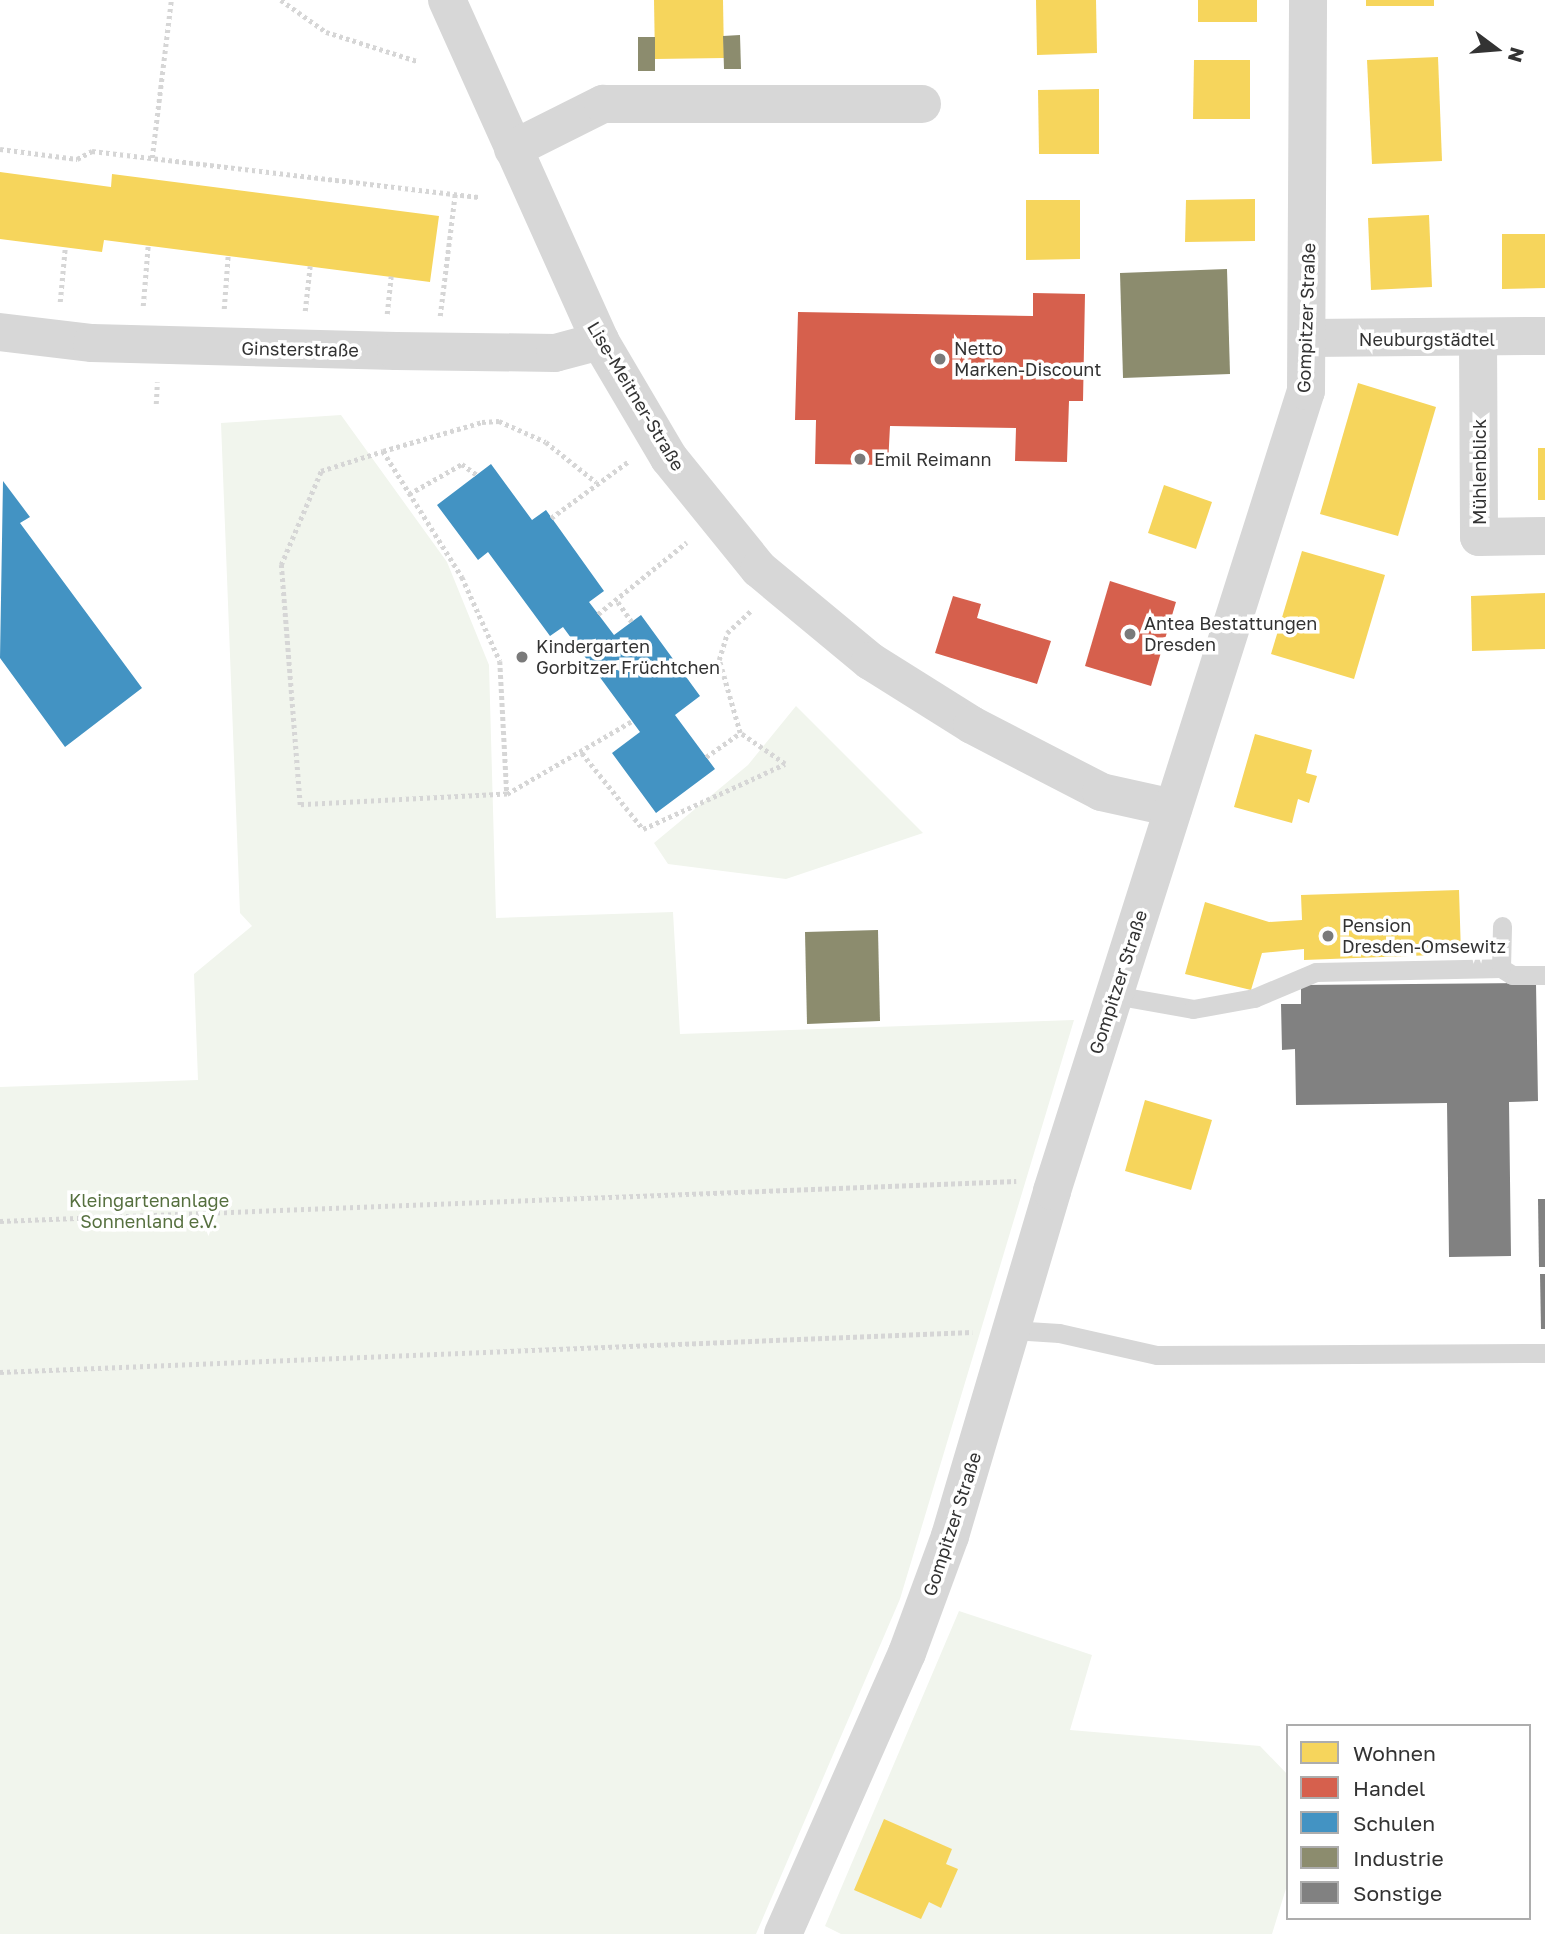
<!DOCTYPE html>
<meta charset="utf-8">
<style>
body{margin:0}
#map{position:relative;width:1545px;height:1934px;overflow:hidden;background:#fff;font-family:"Golos Text",sans-serif}
div>[style]{position:absolute}
[style*='--x']{left:calc(var(--x)*1px);top:calc(var(--y)*1px);width:calc(var(--w)*1px);rotate:calc(var(--a)*1deg)}
.green>*{inset:0;background:#f1f5ed}
.homes>*{inset:0;background:#f6d55c}
.shops>*{inset:0;background:#d6604d}
.schools>*{inset:0;background:#4393c3}
.industry>*{inset:0;background:#8c8c6e}
.building>*{inset:0;background:#818181}
.path>*{height:4.5px;margin-top:-2.25px;transform-origin:0;background:repeating-linear-gradient(90deg,#d6d6d6 0 3.5px,transparent 0 7px)}
.lane>*{height:19px;margin:-9.5px;padding:0 9.5px;transform-origin:9.5px;border-radius:9.5px;background:#d7d7d7}
.street>*{height:38px;margin:-19px;padding:0 19px;transform-origin:19px;border-radius:19px;background:#d7d7d7}
.dots>*{width:19px;height:19px;translate:-50% -50%;box-sizing:border-box;border:4px solid #fff;border-radius:50%}
span{translate:-50% -50%;white-space:nowrap;text-align:center;line-height:1.15;-webkit-text-stroke:7px #fff;paint-order:stroke}
.street-label{font-size:18px;color:#333}
.poi-label{font-size:18px;color:#333}
.left{translate:0 -50%;text-align:left}
.park-label{font-size:18px;color:#56703f}
.legend{position:absolute;left:1286px;top:1724px;width:245px;height:196px;box-sizing:border-box;background:#fff;border:2px solid #adadad;margin:0;padding:9px 12px;list-style:none;font-size:21px;color:#333}
.legend li{display:flex;align-items:center;gap:14px;height:35px}
.legend b{width:35px;border:2px solid #adadad}
.north{position:absolute;left:1461px;top:14px;width:70px;height:70px;-webkit-text-stroke:5px #fff;paint-order:stroke;rotate:106deg;font-size:19px;font-weight:700;line-height:28px;text-align:center;color:#333}
.north::after{content:'';display:block;margin:auto;width:24px;height:32px;background:#333;clip-path:polygon(50% 0,100% 100%,50% 72%,0 100%)}
</style>
<div id="map">
<div class="green">
<i style="clip-path:polygon(341px 415px,447px 562px,489px 665px,496px 918px,673px 912px,680px 1034px,1074px 1020px,900px 1599px,756px 1934px,0 1934px,0 1087px,198px 1080px,194px 974px,252px 926px,240px 913px,221px 423px)"></i>
<i style="clip-path:polygon(796px 706px,923px 833px,786px 879px,668px 864px,654px 843px,748px 765px)"></i>
<i style="clip-path:polygon(959px 1611px,1092px 1655px,1070px 1730px,1260px 1746px,1288px 1775px,1288px 1882px,1272px 1934px,841px 1934px,825px 1926px)"></i>
</div>
<div class="homes">
<i style="clip-path:polygon(654px 0,723px 0,724px 58px,655px 59px)"></i>
<i style="clip-path:polygon(1036px 0,1096px 0,1097px 53px,1037px 55px)"></i>
<i style="clip-path:polygon(1198px 0,1257px 0,1257px 22px,1198px 22px)"></i>
<i style="clip-path:polygon(1366px 0,1434px 0,1434px 6px,1366px 6px)"></i>
<i style="clip-path:polygon(1438px 57px,1442px 161px,1372px 164px,1367px 60px)"></i>
<i style="clip-path:polygon(1194px 60px,1250px 60px,1250px 119px,1193px 119px)"></i>
<i style="clip-path:polygon(1099px 89px,1099px 154px,1039px 154px,1038px 90px)"></i>
<i style="clip-path:polygon(0 172px,111px 187px,112px 174px,439px 216px,430px 282px,104px 240px,102px 252px,0 239px)"></i>
<i style="clip-path:polygon(1255px 199px,1255px 241px,1185px 242px,1186px 200px)"></i>
<i style="clip-path:polygon(1026px 200px,1080px 200px,1080px 259px,1026px 260px)"></i>
<i style="clip-path:polygon(1429px 215px,1432px 287px,1371px 290px,1368px 218px)"></i>
<i style="clip-path:polygon(1502px 234px,1545px 234px,1545px 288px,1502px 289px)"></i>
<i style="clip-path:polygon(1358px 383px,1436px 407px,1398px 536px,1320px 514px)"></i>
<i style="clip-path:polygon(1538px 448px,1545px 448px,1545px 500px,1538px 500px)"></i>
<i style="clip-path:polygon(1164px 485px,1212px 502px,1196px 549px,1148px 533px)"></i>
<i style="clip-path:polygon(1302px 551px,1385px 575px,1354px 679px,1271px 654px)"></i>
<i style="clip-path:polygon(1545px 593px,1545px 649px,1472px 651px,1471px 596px)"></i>
<i style="clip-path:polygon(1255px 734px,1312px 750px,1306px 773px,1317px 776px,1309px 803px,1298px 799px,1292px 823px,1234px 807px)"></i>
<i style="clip-path:polygon(1459px 890px,1461px 954px,1304px 960px,1304px 949px,1262px 953px,1251px 990px,1185px 974px,1205px 902px,1269px 922px,1302px 920px,1301px 895px)"></i>
<i style="clip-path:polygon(1145px 1100px,1212px 1120px,1191px 1190px,1125px 1171px)"></i>
<i style="clip-path:polygon(884px 1819px,952px 1849px,946px 1864px,958px 1869px,941px 1908px,929px 1902px,921px 1919px,854px 1890px)"></i>
</div>
<div class="shops">
<i style="clip-path:polygon(1033px 293px,1085px 294px,1083px 401px,1069px 401px,1067px 462px,1015px 461px,1016px 428px,890px 426px,888px 465px,815px 464px,816px 420px,795px 420px,798px 312px,1033px 316px)"></i>
<i style="clip-path:polygon(1110px 581px,1176px 602px,1151px 686px,1085px 666px)"></i>
<i style="clip-path:polygon(953px 596px,981px 604px,977px 618px,1051px 641px,1037px 684px,935px 653px)"></i>
</div>
<div class="schools">
<i style="clip-path:polygon(491px 464px,532px 520px,546px 510px,604px 591px,589px 602px,614px 635px,641px 615px,700px 696px,675px 715px,715px 769px,656px 813px,612px 753px,640px 732px,632px 721px,563px 627px,550px 636px,488px 552px,478px 560px,437px 505px)"></i>
<i style="clip-path:polygon(3px 481px,30px 517px,20px 523px,142px 688px,65px 747px,0 658px)"></i>
</div>
<div class="industry">
<i style="clip-path:polygon(740px 35px,741px 69px,724px 69px,723px 36px)"></i>
<i style="clip-path:polygon(638px 37px,655px 37px,655px 71px,638px 71px)"></i>
<i style="clip-path:polygon(1227px 269px,1230px 374px,1123px 378px,1120px 273px)"></i>
<i style="clip-path:polygon(878px 930px,880px 1021px,807px 1024px,805px 932px)"></i>
</div>
<div class="building">
<i style="clip-path:polygon(1536px 983px,1538px 1101px,1509px 1102px,1511px 1256px,1449px 1257px,1447px 1103px,1296px 1105px,1295px 1049px,1282px 1050px,1281px 1004px,1301px 1004px,1301px 985px)"></i>
<i style="clip-path:polygon(1538px 1199px,1545px 1199px,1545px 1267px,1539px 1267px)"></i>
<i style="clip-path:polygon(1540px 1274px,1545px 1274px,1545px 1329px,1541px 1329px)"></i>
</div>
<div class="path">
<i style="--x:281;--y:0;--w:55;--a:35.4"></i>
<i style="--x:326;--y:32;--w:96;--a:17.7"></i>
<i style="--x:0;--y:149;--w:78;--a:7.4"></i>
<i style="--x:77;--y:159;--w:17;--a:-28"></i>
<i style="--x:92;--y:151;--w:389;--a:6.8"></i>
<i style="--x:152;--y:158;--w:159;--a:-83.1"></i>
<i style="--x:60;--y:302;--w:54;--a:-84.7"></i>
<i style="--x:143;--y:306;--w:61;--a:-85.3"></i>
<i style="--x:224;--y:309;--w:54;--a:-85.8"></i>
<i style="--x:305;--y:311;--w:45;--a:-83.7"></i>
<i style="--x:387;--y:314;--w:38;--a:-84"></i>
<i style="--x:440;--y:316;--w:123;--a:-83"></i>
<i style="--x:156;--y:404;--w:22;--a:-87"></i>
<i style="--x:383;--y:451;--w:149;--a:57.9"></i>
<i style="--x:462;--y:577;--w:92;--a:65.7"></i>
<i style="--x:500;--y:661;--w:133;--a:87"></i>
<i style="--x:507;--y:794;--w:207;--a:177"></i>
<i style="--x:300;--y:805;--w:241;--a:-94.5"></i>
<i style="--x:281;--y:565;--w:102;--a:-66.9"></i>
<i style="--x:321;--y:471;--w:65;--a:-17.9"></i>
<i style="--x:383;--y:451;--w:103;--a:-16.3"></i>
<i style="--x:482;--y:422;--w:17;--a:-3"></i>
<i style="--x:499;--y:421;--w:51;--a:24.1"></i>
<i style="--x:546;--y:442;--w:64;--a:38.7"></i>
<i style="--x:409;--y:494;--w:61;--a:-29.5"></i>
<i style="--x:462;--y:464;--w:19;--a:36"></i>
<i style="--x:551;--y:518;--w:97;--a:-36.2"></i>
<i style="--x:618;--y:602;--w:24;--a:55"></i>
<i style="--x:598;--y:614;--w:114;--a:-39"></i>
<i style="--x:582;--y:753;--w:97;--a:51.2"></i>
<i style="--x:643;--y:829;--w:156;--a:-24.6"></i>
<i style="--x:785;--y:764;--w:55;--a:-145.4"></i>
<i style="--x:740;--y:733;--w:76;--a:-106"></i>
<i style="--x:719;--y:660;--w:28;--a:-73"></i>
<i style="--x:727;--y:633;--w:34;--a:-43"></i>
<i style="--x:706;--y:757;--w:42;--a:-35.2"></i>
<i style="--x:507;--y:794;--w:145;--a:-30.3"></i>
<i style="--x:0;--y:1221;--w:1017;--a:-2.25"></i>
<i style="--x:0;--y:1372;--w:973;--a:-2.36"></i>
</div>
<div class="lane">
<i style="--x:1501;--y:968;--w:13;--a:32"></i>
<i style="--x:1512;--y:975;--w:33;--a:0"></i>
<i style="--x:1114;--y:995;--w:80;--a:10"></i>
<i style="--x:1193;--y:1009;--w:62;--a:-10.2"></i>
<i style="--x:1254;--y:998;--w:67;--a:-22.8"></i>
<i style="--x:1316;--y:972;--w:185;--a:-1.2"></i>
<i style="--x:1501;--y:968;--w:42;--a:-88.6"></i>
<i style="--x:1011;--y:1330;--w:48;--a:3.6"></i>
<i style="--x:1059;--y:1333;--w:100;--a:12.7"></i>
<i style="--x:1157;--y:1355;--w:388;--a:-0.3"></i>
</div>
<div class="street">
<i style="--x:447;--y:0;--w:374;--a:65.8"></i>
<i style="--x:600;--y:341;--w:136;--a:59.5"></i>
<i style="--x:669;--y:458;--w:143;--a:51"></i>
<i style="--x:759;--y:569;--w:144;--a:39.7"></i>
<i style="--x:870;--y:661;--w:120;--a:32.1"></i>
<i style="--x:972;--y:725;--w:145;--a:27.4"></i>
<i style="--x:1101;--y:792;--w:74;--a:12.5"></i>
<i style="--x:513;--y:149;--w:101;--a:-26.6"></i>
<i style="--x:603;--y:104;--w:319;--a:0"></i>
<i style="--x:0;--y:332;--w:93;--a:6.8"></i>
<i style="--x:92;--y:343;--w:304;--a:1.5"></i>
<i style="--x:396;--y:351;--w:159;--a:0.7"></i>
<i style="--x:555;--y:353;--w:47;--a:-14.9"></i>
<i style="--x:1309;--y:338;--w:236;--a:-0.5"></i>
<i style="--x:1478;--y:340;--w:197;--a:89.7"></i>
<i style="--x:1479;--y:537;--w:66;--a:-0.9"></i>
<i style="--x:783;--y:1934;--w:307;--a:-66.2"></i>
<i style="--x:907;--y:1653;--w:125;--a:-69.8"></i>
<i style="--x:950;--y:1536;--w:360;--a:-73.5"></i>
<i style="--x:1052;--y:1191;--w:839;--a:-72.39"></i>
<i style="--x:1306;--y:391;--w:391;--a:-89.7"></i>
</div>
<div class="dots">
<i style="left:940px;top:359px;background:#7a7a7a"></i>
<i style="left:860px;top:459px;background:#7a7a7a"></i>
<i style="left:1130px;top:634px;background:#7a7a7a"></i>
<i style="left:522px;top:657px;background:#7a7a7a"></i>
<i style="left:1328px;top:936px;background:#7a7a7a"></i>
</div>
<div class="street-label">
<span style="left:1306px;top:318px;rotate:-88deg">Gompitzer Straße</span>
<span style="left:1427px;top:339px">Neuburgstädtel</span>
<span style="left:300px;top:349px;rotate:1deg">Ginsterstraße</span>
<span style="left:636px;top:396px;rotate:59deg">Lise-Meitner-Straße</span>
<span style="left:1479px;top:472px;rotate:-90deg">Mühlenblick</span>
<span style="left:1118px;top:982px;rotate:-72deg">Gompitzer Straße</span>
<span style="left:952px;top:1524px;rotate:-72deg">Gompitzer Straße</span>
</div>
<div class="poi-label">
<span class="left" style="left:954px;top:359px">Netto<br>Marken-Discount</span>
<span class="left" style="left:874px;top:459px">Emil Reimann</span>
<span class="left" style="left:1144px;top:634px">Antea Bestattungen<br>Dresden</span>
<span class="left" style="left:536px;top:657px">Kindergarten<br>Gorbitzer Früchtchen</span>
<span class="left" style="left:1342px;top:936px">Pension<br>Dresden-Omsewitz</span>
</div>
<div class="park-label">
<span style="left:149px;top:1211px">Kleingartenanlage<br>Sonnenland e.V.</span>
</div>
<ul class="legend">
<li><b style="height:19px;background:#f6d55c"></b>Wohnen</li>
<li><b style="height:19px;background:#d6604d"></b>Handel</li>
<li><b style="height:19px;background:#4393c3"></b>Schulen</li>
<li><b style="height:19px;background:#8c8c6e"></b>Industrie</li>
<li><b style="height:19px;background:#818181"></b>Sonstige</li>
</ul>
<div class="north">N</div>
</div>
